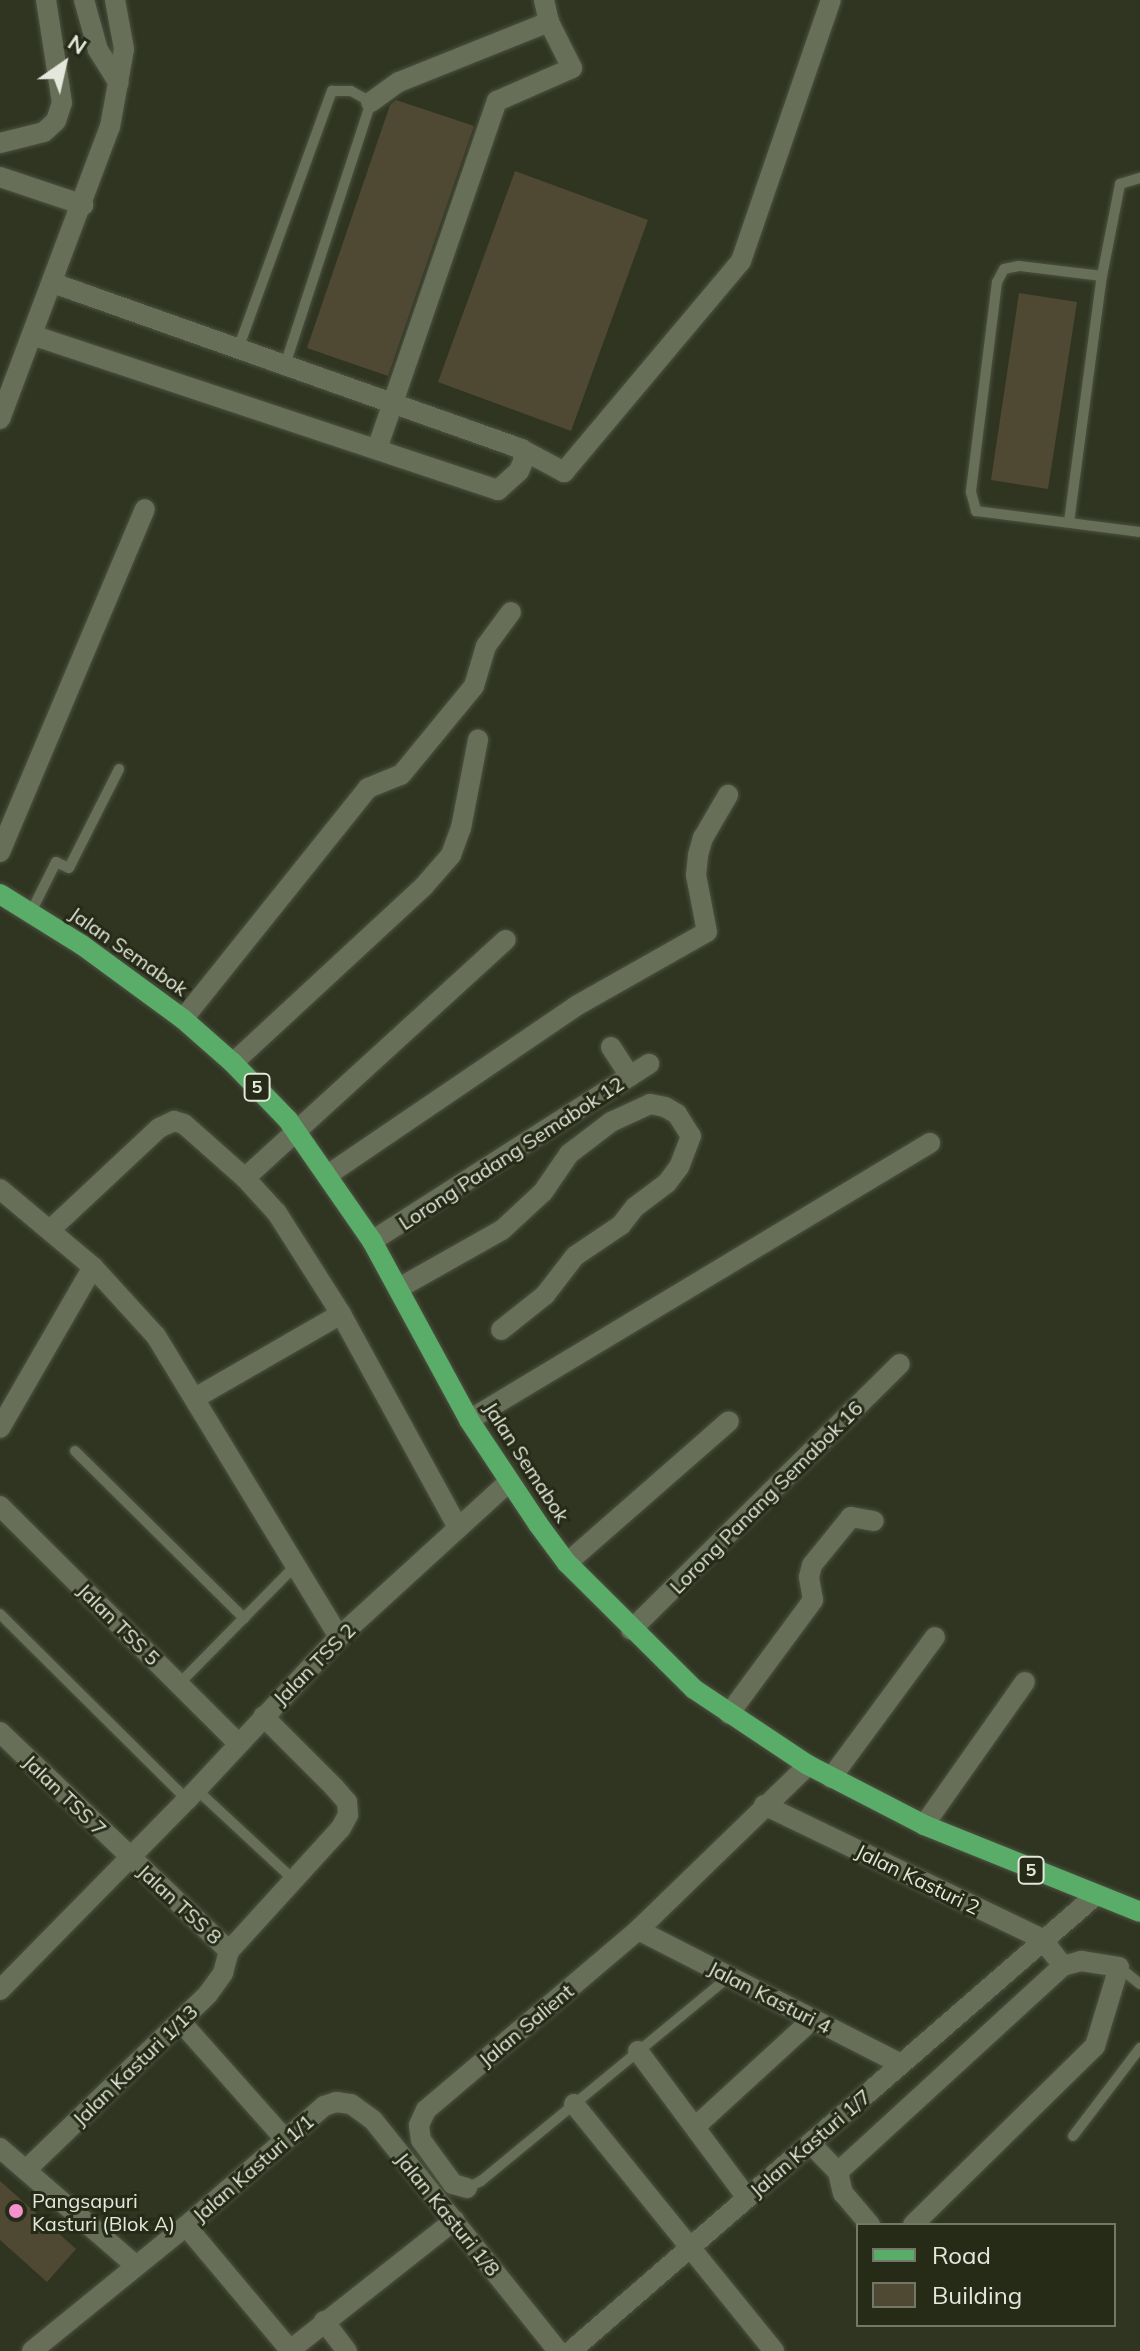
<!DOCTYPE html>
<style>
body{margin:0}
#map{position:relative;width:1140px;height:2351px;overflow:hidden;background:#2f3521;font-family:Mulish,sans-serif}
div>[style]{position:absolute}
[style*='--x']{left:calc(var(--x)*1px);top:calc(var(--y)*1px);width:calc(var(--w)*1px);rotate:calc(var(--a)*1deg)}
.building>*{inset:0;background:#4f4934}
.roads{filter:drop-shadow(0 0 2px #4d5141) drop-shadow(0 0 2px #4d5141)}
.lane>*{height:10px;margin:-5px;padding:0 5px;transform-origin:5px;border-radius:5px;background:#686f59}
.street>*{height:20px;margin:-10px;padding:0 10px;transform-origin:10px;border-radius:10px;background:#686f59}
.primary>*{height:20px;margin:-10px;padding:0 10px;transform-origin:10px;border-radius:10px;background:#5aac69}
.dots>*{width:22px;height:22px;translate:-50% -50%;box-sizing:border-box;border:4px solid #262b18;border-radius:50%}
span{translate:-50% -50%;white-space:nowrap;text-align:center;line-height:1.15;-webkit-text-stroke:6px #262b18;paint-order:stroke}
.shield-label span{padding:2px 6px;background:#262b18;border:2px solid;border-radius:6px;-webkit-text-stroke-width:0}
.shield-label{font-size:18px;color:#e4e8dc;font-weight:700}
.street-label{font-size:20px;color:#e4e8dc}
.poi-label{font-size:20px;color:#e4e8dc}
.left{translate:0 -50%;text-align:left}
.legend{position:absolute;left:856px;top:2223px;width:260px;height:104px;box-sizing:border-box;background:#262b18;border:2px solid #727766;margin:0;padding:10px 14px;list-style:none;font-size:24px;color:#e4e8dc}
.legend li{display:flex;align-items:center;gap:16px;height:40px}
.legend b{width:40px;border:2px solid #727766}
.north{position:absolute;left:24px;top:24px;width:80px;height:80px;-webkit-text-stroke:6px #262b18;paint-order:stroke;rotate:34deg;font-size:22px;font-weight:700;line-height:32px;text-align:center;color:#e4e8dc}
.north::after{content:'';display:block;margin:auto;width:28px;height:36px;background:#e4e8dc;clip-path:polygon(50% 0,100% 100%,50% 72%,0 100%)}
</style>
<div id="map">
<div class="building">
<i style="clip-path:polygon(396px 100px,474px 126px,388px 376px,307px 348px,390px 105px)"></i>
<i style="clip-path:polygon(515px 171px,648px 220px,571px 431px,438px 382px)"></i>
<i style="clip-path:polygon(1019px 293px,1077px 302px,1048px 489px,991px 480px)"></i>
<i style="clip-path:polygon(0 2181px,76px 2249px,47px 2282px,0 2240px)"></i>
</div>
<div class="roads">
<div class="lane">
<i style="--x:1102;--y:276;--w:94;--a:-78.9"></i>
<i style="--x:1120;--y:184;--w:21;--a:-17"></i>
<i style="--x:238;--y:349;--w:275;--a:-70"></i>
<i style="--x:332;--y:91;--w:19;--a:0"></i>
<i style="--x:351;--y:91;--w:23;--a:29"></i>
<i style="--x:371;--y:102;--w:277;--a:108.1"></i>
<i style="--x:1069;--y:522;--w:248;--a:-82.4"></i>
<i style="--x:1102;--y:276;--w:84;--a:-173.1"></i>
<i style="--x:1019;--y:266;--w:15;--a:169"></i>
<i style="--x:1004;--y:269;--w:15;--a:118"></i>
<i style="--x:997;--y:282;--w:212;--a:97.1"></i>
<i style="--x:971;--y:492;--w:20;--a:75"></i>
<i style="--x:976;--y:511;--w:165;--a:7.3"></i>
<i style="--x:31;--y:912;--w:56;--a:-63.4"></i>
<i style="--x:56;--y:862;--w:14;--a:25"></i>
<i style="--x:69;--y:868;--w:111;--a:-63.2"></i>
<i style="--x:75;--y:1451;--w:238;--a:44.7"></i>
<i style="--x:0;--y:1614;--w:264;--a:44.8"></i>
<i style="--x:179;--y:1684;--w:164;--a:-45.5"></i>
<i style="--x:196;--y:1789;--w:134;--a:42.9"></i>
<i style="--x:1119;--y:1967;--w:27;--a:39"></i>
<i style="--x:1073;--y:2136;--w:111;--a:-52.7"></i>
<i style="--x:467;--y:2188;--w:16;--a:-27"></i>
<i style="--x:481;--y:2181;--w:323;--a:-39.5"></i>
</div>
<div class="street">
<i style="--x:84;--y:0;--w:52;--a:74.4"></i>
<i style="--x:98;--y:50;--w:39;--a:58"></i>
<i style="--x:371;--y:102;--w:34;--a:-36"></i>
<i style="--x:399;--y:82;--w:162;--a:-21.8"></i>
<i style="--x:0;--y:143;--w:45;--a:-14"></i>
<i style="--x:44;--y:132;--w:16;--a:-43"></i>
<i style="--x:56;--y:121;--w:19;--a:-72"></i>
<i style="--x:62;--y:103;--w:104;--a:-98.8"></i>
<i style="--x:0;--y:177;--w:88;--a:18.6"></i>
<i style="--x:53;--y:283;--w:497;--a:19.5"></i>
<i style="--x:521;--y:449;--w:49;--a:28.1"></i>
<i style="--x:564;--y:472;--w:275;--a:-50"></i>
<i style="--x:741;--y:261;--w:276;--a:-71"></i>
<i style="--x:32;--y:335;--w:491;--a:18.4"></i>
<i style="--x:498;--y:490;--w:28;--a:-42"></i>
<i style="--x:519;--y:471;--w:13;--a:-67"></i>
<i style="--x:524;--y:459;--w:10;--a:-107"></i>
<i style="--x:0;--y:419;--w:312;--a:-69.4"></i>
<i style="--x:110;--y:127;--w:79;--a:-79.8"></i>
<i style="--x:124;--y:49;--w:50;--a:-100.4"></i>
<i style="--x:377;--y:449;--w:368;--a:-71"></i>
<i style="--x:497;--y:101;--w:82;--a:-23.7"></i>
<i style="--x:572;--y:68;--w:51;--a:-116.6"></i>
<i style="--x:549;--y:22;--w:23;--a:-103"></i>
<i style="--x:0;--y:852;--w:372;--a:-67.1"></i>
<i style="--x:183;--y:1019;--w:296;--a:-51.3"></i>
<i style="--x:368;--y:788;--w:35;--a:-22"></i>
<i style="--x:401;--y:775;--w:115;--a:-50.6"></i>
<i style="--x:474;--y:686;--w:42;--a:-73.3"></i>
<i style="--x:486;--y:646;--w:42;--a:-53.7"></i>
<i style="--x:611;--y:1047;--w:35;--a:57"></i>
<i style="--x:233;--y:1063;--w:260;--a:-42.8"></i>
<i style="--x:424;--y:886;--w:41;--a:-48.9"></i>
<i style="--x:451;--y:855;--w:29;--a:-70"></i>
<i style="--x:461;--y:828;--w:90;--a:-79.1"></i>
<i style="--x:329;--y:1174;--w:299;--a:-34.2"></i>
<i style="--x:576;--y:1006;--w:150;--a:-29.5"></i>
<i style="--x:707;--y:932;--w:58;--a:-100.9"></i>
<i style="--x:696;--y:875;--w:20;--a:-84"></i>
<i style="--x:698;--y:855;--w:18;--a:-74"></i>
<i style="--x:703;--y:838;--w:50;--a:-59.8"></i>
<i style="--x:245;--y:1178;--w:353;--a:-42.4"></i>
<i style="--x:0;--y:1189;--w:121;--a:40"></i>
<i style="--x:93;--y:1267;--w:93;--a:47.6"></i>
<i style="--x:156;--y:1336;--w:352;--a:58.7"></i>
<i style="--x:50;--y:1230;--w:149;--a:-43.1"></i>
<i style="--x:159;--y:1128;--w:17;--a:-25"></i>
<i style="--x:174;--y:1121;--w:10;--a:17"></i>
<i style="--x:184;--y:1124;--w:81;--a:41.5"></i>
<i style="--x:245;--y:1178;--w:47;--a:47.6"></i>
<i style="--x:277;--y:1213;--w:120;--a:57.6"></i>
<i style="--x:341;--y:1314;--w:244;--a:61.3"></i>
<i style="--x:372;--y:1241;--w:329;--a:-32.6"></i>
<i style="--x:399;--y:1288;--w:118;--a:-29.4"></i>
<i style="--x:502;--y:1230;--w:56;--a:-42.8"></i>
<i style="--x:543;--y:1192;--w:46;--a:-55.6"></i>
<i style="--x:569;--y:1154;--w:53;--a:-37.3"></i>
<i style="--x:611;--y:1122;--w:43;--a:-24.8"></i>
<i style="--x:650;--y:1104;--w:15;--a:11"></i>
<i style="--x:665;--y:1107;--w:14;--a:30"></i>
<i style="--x:677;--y:1114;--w:26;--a:58"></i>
<i style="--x:691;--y:1136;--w:33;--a:111"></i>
<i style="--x:679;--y:1167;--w:20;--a:127"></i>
<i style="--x:667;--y:1183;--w:40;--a:143"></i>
<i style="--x:635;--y:1207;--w:23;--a:128"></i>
<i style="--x:621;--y:1225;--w:55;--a:146"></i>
<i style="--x:575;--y:1256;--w:49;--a:127.6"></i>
<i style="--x:545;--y:1295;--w:56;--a:141.5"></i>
<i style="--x:195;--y:1398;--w:168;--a:-29.9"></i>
<i style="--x:469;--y:1420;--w:538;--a:-31"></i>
<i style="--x:0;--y:1428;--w:186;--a:-60"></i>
<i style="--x:0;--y:1506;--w:336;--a:44.9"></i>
<i style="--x:567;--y:1563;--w:215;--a:-41.2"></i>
<i style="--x:631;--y:1630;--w:378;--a:-44.7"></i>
<i style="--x:729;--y:1714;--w:142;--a:-53.6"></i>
<i style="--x:813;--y:1600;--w:23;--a:-100"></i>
<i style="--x:809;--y:1577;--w:12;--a:-76"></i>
<i style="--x:812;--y:1565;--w:62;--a:-50.9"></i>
<i style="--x:851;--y:1517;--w:23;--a:10"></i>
<i style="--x:0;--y:1732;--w:317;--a:43.7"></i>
<i style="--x:831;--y:1778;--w:175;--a:-53.6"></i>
<i style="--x:764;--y:1805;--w:309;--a:25.7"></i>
<i style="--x:1042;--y:1939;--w:34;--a:52"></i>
<i style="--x:924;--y:1825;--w:175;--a:-54.8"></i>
<i style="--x:638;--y:1930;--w:295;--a:27"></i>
<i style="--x:229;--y:1951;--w:166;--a:-47.7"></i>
<i style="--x:341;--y:1828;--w:15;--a:-62"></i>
<i style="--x:348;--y:1815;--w:13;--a:-94"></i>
<i style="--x:347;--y:1802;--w:20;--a:-131"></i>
<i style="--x:334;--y:1787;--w:100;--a:-135"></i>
<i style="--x:0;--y:1990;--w:267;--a:-45.5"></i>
<i style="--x:187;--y:1800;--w:223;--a:-47"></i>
<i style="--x:339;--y:1637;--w:230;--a:-42.4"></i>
<i style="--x:181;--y:2022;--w:157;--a:48.4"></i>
<i style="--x:638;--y:2051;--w:183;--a:53.4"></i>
<i style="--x:574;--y:2104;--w:318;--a:51"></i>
<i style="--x:695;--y:2127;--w:160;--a:-42.5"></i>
<i style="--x:810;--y:2143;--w:40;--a:46"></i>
<i style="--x:838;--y:2172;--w:22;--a:77"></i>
<i style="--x:843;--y:2193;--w:42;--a:49.8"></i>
<i style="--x:0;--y:2148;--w:180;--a:40.9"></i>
<i style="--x:26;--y:2170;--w:253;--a:-44"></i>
<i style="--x:208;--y:1994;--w:26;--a:-54"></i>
<i style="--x:223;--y:1973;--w:23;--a:-75"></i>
<i style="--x:838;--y:2172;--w:305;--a:-42.5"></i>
<i style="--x:1063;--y:1966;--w:19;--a:-16"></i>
<i style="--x:1081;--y:1961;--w:38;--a:9"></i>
<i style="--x:1119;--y:1967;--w:83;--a:106.9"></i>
<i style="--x:1095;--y:2046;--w:255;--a:135.5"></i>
<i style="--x:467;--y:2188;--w:15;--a:-164"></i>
<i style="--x:453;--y:2184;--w:54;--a:-126"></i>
<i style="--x:421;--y:2140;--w:15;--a:-98"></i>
<i style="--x:419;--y:2125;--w:17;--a:-65"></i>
<i style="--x:426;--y:2110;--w:278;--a:-40.3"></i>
<i style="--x:638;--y:1930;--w:237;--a:-44.1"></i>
<i style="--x:186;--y:2226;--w:162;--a:50"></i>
<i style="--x:324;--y:2321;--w:38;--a:53"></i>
<i style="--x:32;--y:2351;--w:198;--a:-39.1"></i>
<i style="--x:186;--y:2226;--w:183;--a:-41"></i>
<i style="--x:324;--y:2106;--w:13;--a:-18"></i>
<i style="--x:336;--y:2102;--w:15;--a:8"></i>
<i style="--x:351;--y:2104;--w:27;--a:36"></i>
<i style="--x:373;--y:2120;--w:296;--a:51.3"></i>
<i style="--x:289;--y:2351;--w:211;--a:-38.3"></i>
<i style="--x:571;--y:2351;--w:695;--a:-40.98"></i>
</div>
<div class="primary">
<i style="--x:0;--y:894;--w:97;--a:31.9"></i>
<i style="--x:82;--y:945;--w:125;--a:36.2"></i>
<i style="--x:183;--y:1019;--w:67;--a:41.3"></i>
<i style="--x:233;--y:1063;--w:79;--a:46"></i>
<i style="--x:288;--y:1120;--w:147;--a:55.2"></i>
<i style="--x:372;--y:1241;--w:204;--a:61.5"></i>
<i style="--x:469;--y:1420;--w:125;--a:56.4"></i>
<i style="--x:538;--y:1524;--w:49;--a:53.4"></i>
<i style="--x:567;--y:1563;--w:179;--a:44.8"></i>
<i style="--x:694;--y:1689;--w:137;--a:33.7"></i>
<i style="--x:808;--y:1765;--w:131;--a:27.3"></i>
<i style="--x:924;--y:1825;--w:233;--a:21.9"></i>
</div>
</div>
<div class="dots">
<i style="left:16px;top:2211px;background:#f690cf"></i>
</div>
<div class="shield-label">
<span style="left:257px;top:1087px">5</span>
<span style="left:1031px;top:1870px">5</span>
</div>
<div class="street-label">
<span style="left:129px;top:951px;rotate:35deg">Jalan Semabok</span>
<span style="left:511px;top:1153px;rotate:-33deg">Lorong Padang Semabok 12</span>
<span style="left:527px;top:1462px;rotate:57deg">Jalan Semabok</span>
<span style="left:766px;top:1497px;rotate:-45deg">Lorong Panang Semabok 16</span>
<span style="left:119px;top:1624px;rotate:45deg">Jalan TSS 5</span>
<span style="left:314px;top:1664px;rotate:-45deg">Jalan TSS 2</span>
<span style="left:65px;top:1795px;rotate:44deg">Jalan TSS 7</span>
<span style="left:918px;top:1879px;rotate:26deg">Jalan Kasturi 2</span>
<span style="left:180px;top:1904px;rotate:43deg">Jalan TSS 8</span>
<span style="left:770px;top:1997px;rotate:27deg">Jalan Kasturi 4</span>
<span style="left:526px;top:2025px;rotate:-40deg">Jalan Salient</span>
<span style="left:135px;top:2065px;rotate:-44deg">Jalan Kasturi 1/13</span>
<span style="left:810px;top:2143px;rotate:-41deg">Jalan Kasturi 1/7</span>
<span style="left:253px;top:2168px;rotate:-41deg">Jalan Kasturi 1/1</span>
<span style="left:448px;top:2214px;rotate:51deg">Jalan Kasturi 1/8</span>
</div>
<div class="poi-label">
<span class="left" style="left:32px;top:2212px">Pangsapuri<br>Kasturi (Blok A)</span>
</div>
<ul class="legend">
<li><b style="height:10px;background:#5aac69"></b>Road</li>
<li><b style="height:22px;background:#4f4934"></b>Building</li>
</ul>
<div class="north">N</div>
</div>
